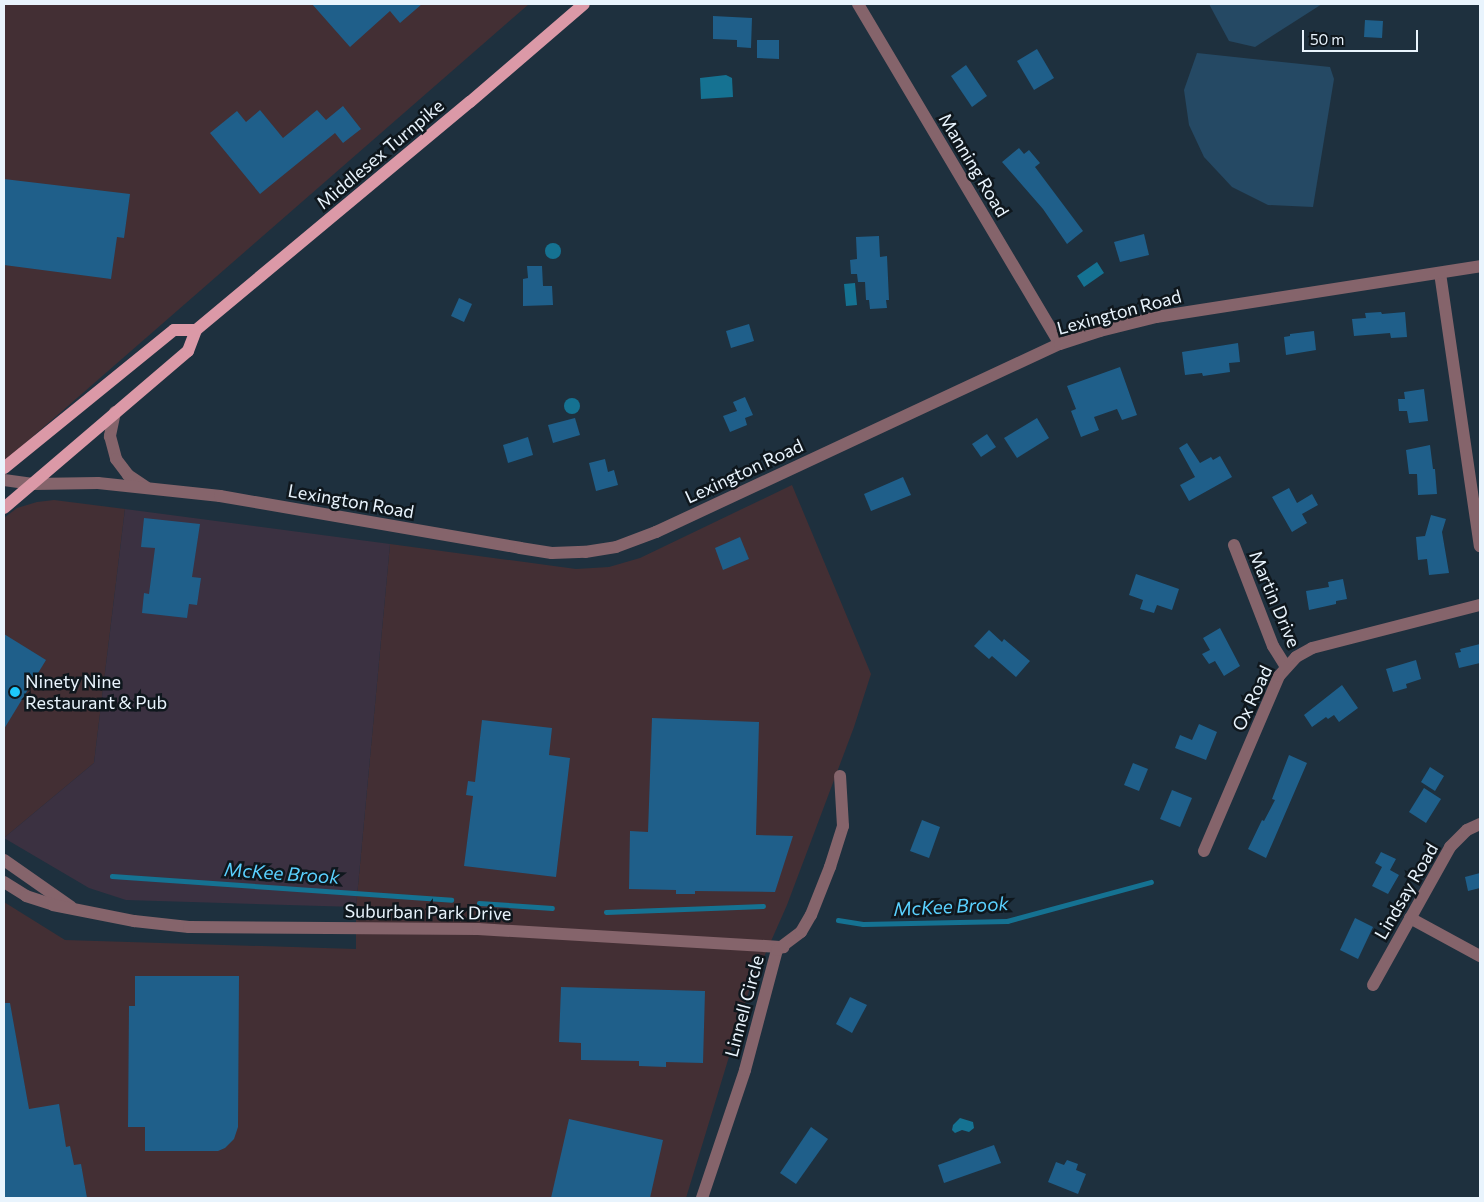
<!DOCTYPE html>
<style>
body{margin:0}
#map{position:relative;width:1484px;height:1202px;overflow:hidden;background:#1e303e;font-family:Commissioner,sans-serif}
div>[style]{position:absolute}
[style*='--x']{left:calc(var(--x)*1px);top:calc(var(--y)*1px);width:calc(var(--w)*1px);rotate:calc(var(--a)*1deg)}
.commercial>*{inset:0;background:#432f34}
.industrial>*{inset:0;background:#3b3141}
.green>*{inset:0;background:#254964}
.water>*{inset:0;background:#157292}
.round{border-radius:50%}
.stream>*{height:4.5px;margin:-2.25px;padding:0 2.25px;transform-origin:2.25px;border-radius:2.25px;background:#157292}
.building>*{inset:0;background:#1f5f8a}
.minor>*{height:12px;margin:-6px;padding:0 6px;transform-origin:6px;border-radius:6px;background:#85646b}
.major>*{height:12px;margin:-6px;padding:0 6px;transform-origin:6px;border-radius:6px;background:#db99a7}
.dots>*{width:14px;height:14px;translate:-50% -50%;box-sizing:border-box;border:2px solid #0f171d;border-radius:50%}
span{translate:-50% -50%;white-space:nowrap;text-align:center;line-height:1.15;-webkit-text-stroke:5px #0f171d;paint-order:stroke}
.street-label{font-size:18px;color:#e9f4fd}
.poi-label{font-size:18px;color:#e9f4fd}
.left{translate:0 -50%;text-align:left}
.water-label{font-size:19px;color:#5ad1ff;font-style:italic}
.frame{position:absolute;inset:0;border:5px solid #e9f4fd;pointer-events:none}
.scale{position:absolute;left:1302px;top:30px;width:116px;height:22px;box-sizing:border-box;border:2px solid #e9f4fd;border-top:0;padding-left:6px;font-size:15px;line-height:18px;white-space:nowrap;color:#e9f4fd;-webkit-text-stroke:4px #0f171d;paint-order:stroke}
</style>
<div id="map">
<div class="commercial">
<i style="clip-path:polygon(4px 4px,529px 4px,6px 460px,4px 459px)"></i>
<i style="clip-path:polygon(792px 485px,871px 674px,854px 727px,787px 905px,749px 991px,686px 1198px,4px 1198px,4px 902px,65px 940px,356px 949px,356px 907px,390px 544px,576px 569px,609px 567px,640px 558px)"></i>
<i style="clip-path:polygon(54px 500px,125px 509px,94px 763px,4px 838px,4px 518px,17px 508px,37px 502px)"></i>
</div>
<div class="industrial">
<i style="clip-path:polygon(125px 509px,390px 544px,356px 907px,126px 900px,89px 888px,4px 838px,94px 763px)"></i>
</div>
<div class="green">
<i style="clip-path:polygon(1209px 4px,1322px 4px,1255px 47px,1229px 41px)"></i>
<i style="clip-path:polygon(1197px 53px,1330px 67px,1334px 79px,1313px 207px,1268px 205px,1232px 187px,1204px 157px,1189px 125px,1184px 90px)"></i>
</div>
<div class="water">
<i style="clip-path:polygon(726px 75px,732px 78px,733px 97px,701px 99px,700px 78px)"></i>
<i class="round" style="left:545px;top:243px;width:16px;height:16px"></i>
<i style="clip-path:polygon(1097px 262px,1104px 273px,1084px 287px,1077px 276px)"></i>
<i style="clip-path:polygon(855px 283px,857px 305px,846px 306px,844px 284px)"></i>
<i class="round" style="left:564px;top:398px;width:16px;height:16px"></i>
<i style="clip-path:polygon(960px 1118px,973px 1122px,974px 1128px,969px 1132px,962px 1130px,955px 1133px,952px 1130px,953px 1125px)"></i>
</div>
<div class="stream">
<i style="--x:112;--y:876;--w:340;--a:4"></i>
<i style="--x:479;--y:903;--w:73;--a:3.9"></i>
<i style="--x:606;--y:912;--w:157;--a:-2.2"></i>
<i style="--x:838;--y:920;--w:25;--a:9"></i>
<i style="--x:863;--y:924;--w:144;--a:-1.2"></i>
<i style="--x:1007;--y:921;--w:149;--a:-15.2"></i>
</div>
<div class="building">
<i style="clip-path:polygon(312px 4px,422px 4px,400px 23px,390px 11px,350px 47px)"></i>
<i style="clip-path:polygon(713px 16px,752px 18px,751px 48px,737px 47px,737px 40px,713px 39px)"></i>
<i style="clip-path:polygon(1365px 20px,1383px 21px,1382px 38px,1364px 37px)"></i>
<i style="clip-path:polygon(757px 40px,779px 40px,779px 59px,757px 58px)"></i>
<i style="clip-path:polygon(1037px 49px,1054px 78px,1034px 90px,1017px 61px)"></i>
<i style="clip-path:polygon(966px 65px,987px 96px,972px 107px,951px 76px)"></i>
<i style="clip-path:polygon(343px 106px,361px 129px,343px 143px,335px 133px,260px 194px,210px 133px,237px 111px,246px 122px,260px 110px,283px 138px,317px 110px,326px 120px)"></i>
<i style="clip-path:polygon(1019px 148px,1024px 154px,1029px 150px,1040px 163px,1035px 167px,1083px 231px,1067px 244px,1043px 209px,1002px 162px)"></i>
<i style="clip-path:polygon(4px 179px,130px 194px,124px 238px,117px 237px,111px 279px,4px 265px)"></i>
<i style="clip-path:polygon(1144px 234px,1149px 255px,1120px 262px,1114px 242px)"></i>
<i style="clip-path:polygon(879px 236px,880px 257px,887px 256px,889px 300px,886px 300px,887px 308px,870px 309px,869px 300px,866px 300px,865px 282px,858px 282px,857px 274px,851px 274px,850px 260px,857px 259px,856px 237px)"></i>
<i style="clip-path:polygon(527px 266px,542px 266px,543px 286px,552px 286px,553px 305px,523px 306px,523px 279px,528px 278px)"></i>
<i style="clip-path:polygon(459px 298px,472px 304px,464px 322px,451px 316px)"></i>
<i style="clip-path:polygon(1381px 312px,1382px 314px,1405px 312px,1407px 337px,1391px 338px,1390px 333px,1354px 336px,1352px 319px,1366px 318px,1365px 313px)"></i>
<i style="clip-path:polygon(749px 324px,754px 341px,731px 348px,726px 331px)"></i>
<i style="clip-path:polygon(1314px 331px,1316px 350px,1286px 355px,1284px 337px,1290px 336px,1290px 334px)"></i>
<i style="clip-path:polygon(1238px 343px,1240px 362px,1229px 363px,1230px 372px,1203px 376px,1202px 373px,1185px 375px,1182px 352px)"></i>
<i style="clip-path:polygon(1120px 367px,1137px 415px,1122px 420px,1117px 409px,1094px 417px,1099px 430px,1081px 437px,1071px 411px,1076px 409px,1067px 386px)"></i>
<i style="clip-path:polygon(1424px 389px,1428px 421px,1409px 423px,1407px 411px,1399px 411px,1398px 399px,1405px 399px,1404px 392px)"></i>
<i style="clip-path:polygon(745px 397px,753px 415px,745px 418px,747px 425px,730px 432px,723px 416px,737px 411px,733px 402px)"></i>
<i style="clip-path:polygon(575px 418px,580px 435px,553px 443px,548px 425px)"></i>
<i style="clip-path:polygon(1037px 418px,1049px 438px,1017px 458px,1004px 438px)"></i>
<i style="clip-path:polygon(987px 434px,996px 447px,981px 457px,972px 444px)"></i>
<i style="clip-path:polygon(528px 437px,533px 455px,508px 463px,503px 445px)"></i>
<i style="clip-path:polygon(1187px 443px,1200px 463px,1211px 457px,1213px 460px,1220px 456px,1232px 477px,1189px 501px,1180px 485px,1195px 477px,1179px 448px)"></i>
<i style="clip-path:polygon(1430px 445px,1433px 469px,1435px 469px,1437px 494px,1418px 495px,1417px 474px,1409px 474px,1406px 450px)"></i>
<i style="clip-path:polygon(605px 459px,608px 472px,614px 470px,618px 485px,596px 491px,589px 463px)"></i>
<i style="clip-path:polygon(903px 477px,911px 495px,871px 511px,864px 494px)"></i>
<i style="clip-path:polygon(1289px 488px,1297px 503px,1312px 494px,1318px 505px,1302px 514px,1307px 523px,1292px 532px,1272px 497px)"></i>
<i style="clip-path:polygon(1431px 515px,1446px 519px,1442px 532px,1449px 573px,1429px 575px,1427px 559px,1418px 560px,1416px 537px,1425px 536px)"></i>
<i style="clip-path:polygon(144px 518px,200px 524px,192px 577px,201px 578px,197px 605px,189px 604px,187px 618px,142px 613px,144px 593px,149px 594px,155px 548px,141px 547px)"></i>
<i style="clip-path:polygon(740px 537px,749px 559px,723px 570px,715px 548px)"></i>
<i style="clip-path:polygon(1136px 574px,1179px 589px,1172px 610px,1157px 605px,1154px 613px,1140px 609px,1143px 600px,1129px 595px)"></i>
<i style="clip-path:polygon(1343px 579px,1347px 599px,1336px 601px,1336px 604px,1309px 610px,1306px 591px,1329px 587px,1328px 582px)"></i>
<i style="clip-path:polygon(1220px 628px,1240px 666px,1224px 676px,1215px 661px,1209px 664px,1202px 654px,1210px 650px,1203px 638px)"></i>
<i style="clip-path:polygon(989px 630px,1002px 642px,1004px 639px,1030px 661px,1016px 677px,992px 656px,989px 659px,974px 646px)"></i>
<i style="clip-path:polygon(4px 634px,46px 660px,4px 729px)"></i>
<i style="clip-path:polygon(1480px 644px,1480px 663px,1459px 668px,1455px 653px,1461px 652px,1460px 649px)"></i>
<i style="clip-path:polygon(1416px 660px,1421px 679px,1406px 684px,1407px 688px,1393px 692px,1386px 669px)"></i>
<i style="clip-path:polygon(1342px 685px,1358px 708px,1339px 722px,1334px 715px,1328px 719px,1326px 717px,1312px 727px,1304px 715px)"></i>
<i style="clip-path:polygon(652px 718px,759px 722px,756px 835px,793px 836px,775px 892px,695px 891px,695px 894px,676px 894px,676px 890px,629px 889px,630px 831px,648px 832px)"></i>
<i style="clip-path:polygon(482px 720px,552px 728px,549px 755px,570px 758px,556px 877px,464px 866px,473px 796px,466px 795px,468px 781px,475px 782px)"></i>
<i style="clip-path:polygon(1199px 724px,1217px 732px,1206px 760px,1175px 748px,1180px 735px,1192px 740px)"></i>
<i style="clip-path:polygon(1289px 755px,1307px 763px,1266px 858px,1248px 849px,1262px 820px,1264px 821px,1275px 800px,1272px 799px)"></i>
<i style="clip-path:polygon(1133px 763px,1148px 769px,1139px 791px,1124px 785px)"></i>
<i style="clip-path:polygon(1430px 767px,1444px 776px,1435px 791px,1421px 782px)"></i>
<i style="clip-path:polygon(1424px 788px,1441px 799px,1426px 823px,1409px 812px)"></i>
<i style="clip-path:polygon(1172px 790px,1192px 798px,1180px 827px,1160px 819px)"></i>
<i style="clip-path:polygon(922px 820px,940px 827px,929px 858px,910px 851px)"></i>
<i style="clip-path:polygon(1381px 852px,1396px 859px,1390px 870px,1399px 875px,1388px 894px,1372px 886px,1382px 867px,1375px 863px)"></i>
<i style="clip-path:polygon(1480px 873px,1480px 888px,1468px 891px,1465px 877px)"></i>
<i style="clip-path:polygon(1355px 918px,1373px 927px,1358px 959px,1340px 950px)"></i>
<i style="clip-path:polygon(135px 976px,239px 976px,238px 1127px,234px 1139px,225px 1148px,218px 1151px,145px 1151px,145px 1127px,128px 1127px,129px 1006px,135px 1006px)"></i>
<i style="clip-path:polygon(561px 987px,705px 991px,703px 1063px,666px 1062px,666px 1067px,639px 1066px,639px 1061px,581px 1060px,581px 1043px,559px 1042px)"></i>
<i style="clip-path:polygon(850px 997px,867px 1005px,852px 1033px,836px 1024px)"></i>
<i style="clip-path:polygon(4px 1003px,10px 1003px,29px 1109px,59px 1104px,66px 1147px,70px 1146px,74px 1165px,81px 1164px,87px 1198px,4px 1198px)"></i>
<i style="clip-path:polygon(569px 1119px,663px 1140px,650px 1198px,551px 1198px)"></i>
<i style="clip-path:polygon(811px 1127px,828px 1139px,796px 1184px,780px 1173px)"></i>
<i style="clip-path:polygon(994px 1145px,1001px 1163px,944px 1183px,938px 1165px)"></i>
<i style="clip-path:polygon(1067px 1160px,1078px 1164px,1076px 1170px,1086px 1174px,1078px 1194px,1048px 1182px,1056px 1162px,1064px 1165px)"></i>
</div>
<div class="minor">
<i style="--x:858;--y:4;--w:395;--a:59.3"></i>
<i style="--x:1440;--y:273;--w:276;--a:81.7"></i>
<i style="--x:115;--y:412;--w:25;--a:102"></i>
<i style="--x:110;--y:436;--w:24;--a:75"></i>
<i style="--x:116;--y:459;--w:20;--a:53"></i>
<i style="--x:128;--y:475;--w:22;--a:34"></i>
<i style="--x:4;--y:480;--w:29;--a:8"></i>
<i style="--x:33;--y:484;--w:65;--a:-0.9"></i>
<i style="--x:98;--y:483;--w:123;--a:6.1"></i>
<i style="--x:220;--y:496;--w:304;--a:9.8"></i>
<i style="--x:520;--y:548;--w:32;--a:9"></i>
<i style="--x:552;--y:553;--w:33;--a:-2"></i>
<i style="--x:585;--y:552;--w:31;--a:-9"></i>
<i style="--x:616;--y:547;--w:43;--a:-20.6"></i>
<i style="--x:656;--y:532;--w:446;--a:-25"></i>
<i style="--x:1060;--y:344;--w:42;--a:-18"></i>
<i style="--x:1100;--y:331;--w:58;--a:-14"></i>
<i style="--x:1156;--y:317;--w:328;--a:-8.9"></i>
<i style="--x:1234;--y:545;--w:108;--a:68.9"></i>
<i style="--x:1273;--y:646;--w:25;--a:58"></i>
<i style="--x:1204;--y:851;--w:190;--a:-66.8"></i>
<i style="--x:1279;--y:676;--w:25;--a:-48"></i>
<i style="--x:1296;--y:657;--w:18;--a:-29"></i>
<i style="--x:1312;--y:648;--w:173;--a:-14.4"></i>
<i style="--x:4;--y:860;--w:82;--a:35"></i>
<i style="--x:4;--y:882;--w:26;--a:32"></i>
<i style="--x:26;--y:896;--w:28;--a:18"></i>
<i style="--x:53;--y:905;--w:83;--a:11.2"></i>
<i style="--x:134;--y:921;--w:55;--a:6.2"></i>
<i style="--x:189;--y:927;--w:289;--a:0.4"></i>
<i style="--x:478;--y:929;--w:306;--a:3.4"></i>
<i style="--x:1410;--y:918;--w:80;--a:28.5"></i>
<i style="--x:1373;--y:985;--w:158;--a:-60.8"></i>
<i style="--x:1450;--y:847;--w:24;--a:-45"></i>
<i style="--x:1467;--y:830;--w:14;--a:-25"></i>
<i style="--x:702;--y:1198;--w:135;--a:-71.4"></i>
<i style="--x:745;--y:1070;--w:124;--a:-75.1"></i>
<i style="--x:777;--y:950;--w:30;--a:-37"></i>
<i style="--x:801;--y:932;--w:20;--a:-60"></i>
<i style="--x:811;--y:915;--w:52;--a:-68.4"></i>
<i style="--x:830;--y:867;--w:43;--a:-72.4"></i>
<i style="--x:843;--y:826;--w:50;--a:-93.4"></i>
</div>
<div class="major">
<i style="--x:4;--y:468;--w:219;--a:-39.1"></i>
<i style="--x:174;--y:330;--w:22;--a:0"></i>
<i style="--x:4;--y:508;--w:242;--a:-40.5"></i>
<i style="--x:188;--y:351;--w:22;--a:-69"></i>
<i style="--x:196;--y:330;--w:356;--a:-39.8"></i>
<i style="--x:470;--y:102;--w:150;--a:-40.7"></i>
</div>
<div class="dots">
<i style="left:15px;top:692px;background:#1dc9fd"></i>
</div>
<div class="street-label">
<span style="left:380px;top:154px;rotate:-40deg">Middlesex Turnpike</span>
<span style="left:974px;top:165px;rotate:59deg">Manning Road</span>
<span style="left:1119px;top:312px;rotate:-15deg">Lexington Road</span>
<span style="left:744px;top:471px;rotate:-25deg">Lexington Road</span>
<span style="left:351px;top:501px;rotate:10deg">Lexington Road</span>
<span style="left:1275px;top:599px;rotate:67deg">Martin Drive</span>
<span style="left:1252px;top:698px;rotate:-65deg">Ox Road</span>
<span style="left:1406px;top:891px;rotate:-60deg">Lindsay Road</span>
<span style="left:428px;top:912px;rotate:1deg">Suburban Park Drive</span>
<span style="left:744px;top:1006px;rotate:-75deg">Linnell Circle</span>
</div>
<div class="poi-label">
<span class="left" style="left:25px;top:692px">Ninety Nine<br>Restaurant &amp; Pub</span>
</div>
<div class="water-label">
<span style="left:282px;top:873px;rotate:4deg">McKee Brook</span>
<span style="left:951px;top:906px;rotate:-3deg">McKee Brook</span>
</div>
<div class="frame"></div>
<div class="scale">50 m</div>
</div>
